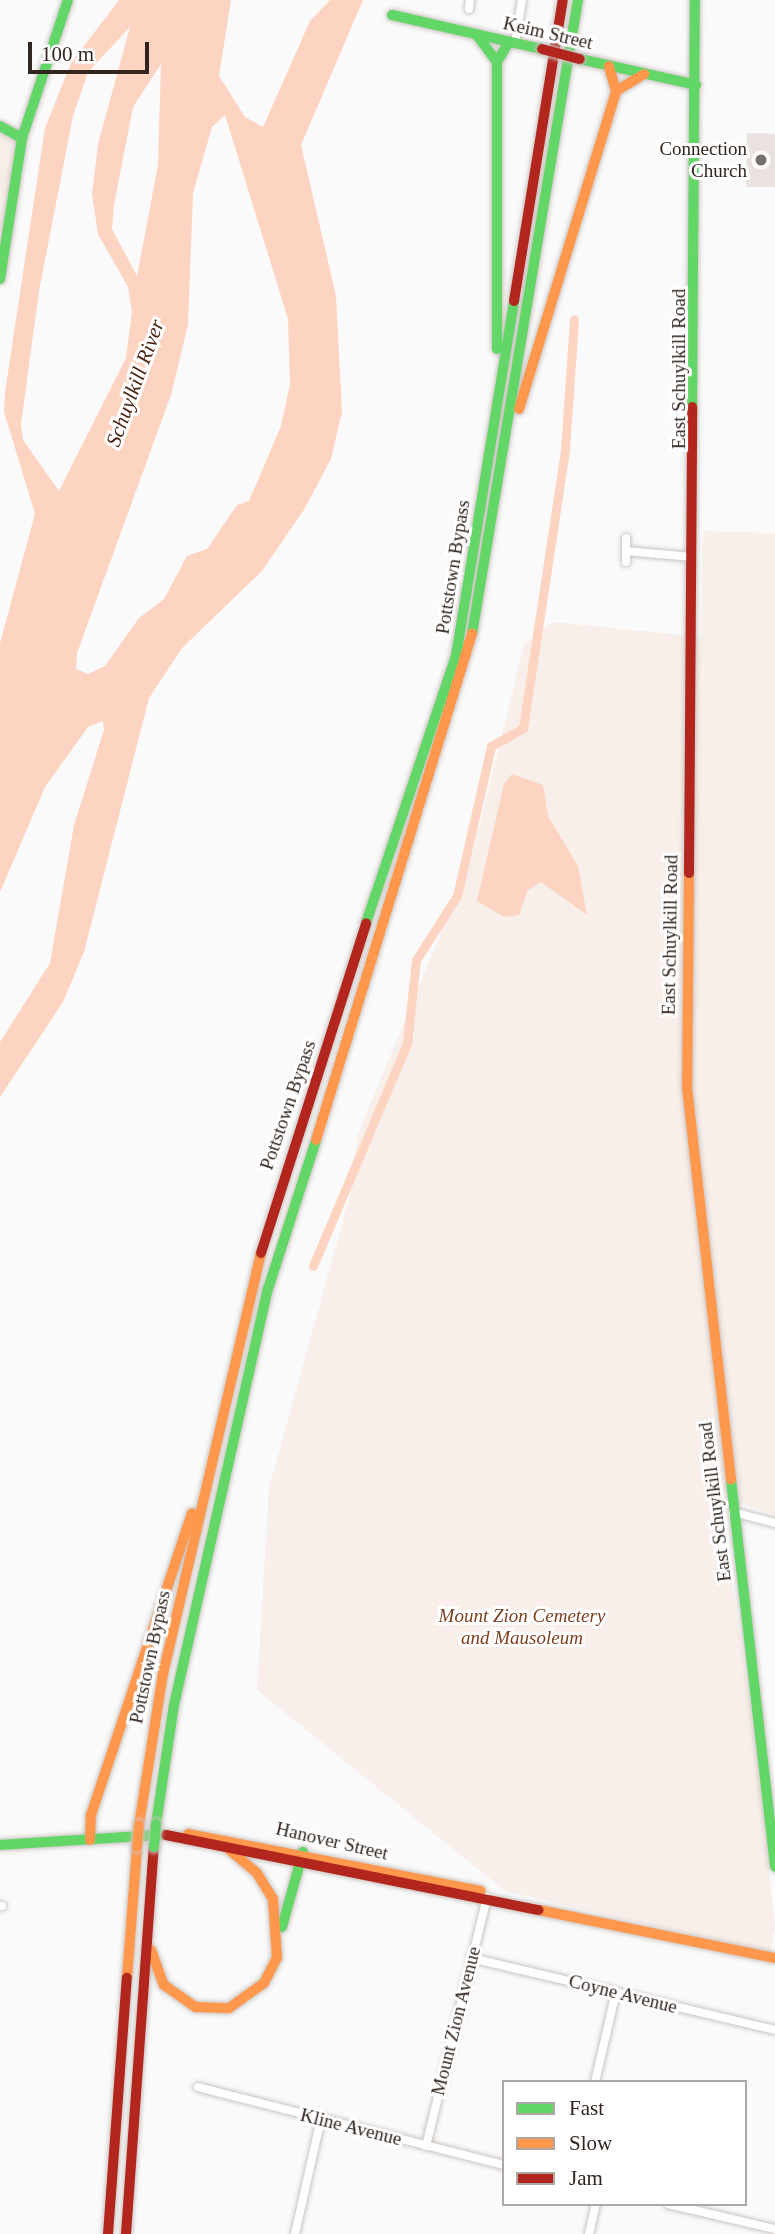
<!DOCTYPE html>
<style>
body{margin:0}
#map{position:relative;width:775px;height:2234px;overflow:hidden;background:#fafafa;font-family:"Times New Roman",serif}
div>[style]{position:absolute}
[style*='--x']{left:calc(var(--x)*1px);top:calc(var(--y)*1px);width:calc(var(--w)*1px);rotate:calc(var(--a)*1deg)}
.built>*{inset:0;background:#f7ede9}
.green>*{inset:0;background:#f8eeea}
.water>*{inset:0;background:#fdd4c1}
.canal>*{height:9px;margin:-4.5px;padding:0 4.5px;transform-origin:4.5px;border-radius:4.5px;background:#fdd4c1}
.building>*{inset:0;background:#e9e2df}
.roads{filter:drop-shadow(0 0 2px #cbc5c1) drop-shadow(0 0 2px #cbc5c1)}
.street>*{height:8px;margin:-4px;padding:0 4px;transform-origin:4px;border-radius:4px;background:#fefefe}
.fast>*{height:10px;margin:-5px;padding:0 5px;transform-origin:5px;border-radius:5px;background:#63d668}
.slow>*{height:10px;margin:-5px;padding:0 5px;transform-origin:5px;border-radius:5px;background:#ff974d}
.jam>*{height:10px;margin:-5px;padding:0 5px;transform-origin:5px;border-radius:5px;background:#b3261e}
.bridges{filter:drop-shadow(0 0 2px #cbc5c1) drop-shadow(0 0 2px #cbc5c1)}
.fast-bridge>*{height:10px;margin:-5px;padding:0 5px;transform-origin:5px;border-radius:5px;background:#63d668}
.slow-bridge>*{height:10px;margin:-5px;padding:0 5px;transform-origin:5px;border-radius:5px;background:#ff974d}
.jam-bridge>*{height:10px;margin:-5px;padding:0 5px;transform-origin:5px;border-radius:5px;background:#b3261e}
.dots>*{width:19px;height:19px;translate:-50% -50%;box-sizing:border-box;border:4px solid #fff;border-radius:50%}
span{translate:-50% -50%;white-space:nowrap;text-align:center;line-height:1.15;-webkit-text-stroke:6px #fff;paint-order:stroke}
.street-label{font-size:19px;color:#32251f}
.poi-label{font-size:19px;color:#32251f}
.right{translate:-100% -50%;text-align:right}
.park-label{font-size:19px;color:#7c4021;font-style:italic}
.water-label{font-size:21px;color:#492411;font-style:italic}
.legend{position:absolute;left:502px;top:2080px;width:245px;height:126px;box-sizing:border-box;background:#fff;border:2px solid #ada8a5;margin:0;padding:9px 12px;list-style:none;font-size:21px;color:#32251f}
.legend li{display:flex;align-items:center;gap:14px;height:35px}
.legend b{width:35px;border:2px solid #ada8a5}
.scale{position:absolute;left:28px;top:42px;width:121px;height:32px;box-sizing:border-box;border:4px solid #32251f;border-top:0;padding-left:9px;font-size:21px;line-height:24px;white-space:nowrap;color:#32251f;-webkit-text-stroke:5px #fff;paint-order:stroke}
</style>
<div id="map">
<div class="built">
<i style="clip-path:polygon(0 132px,21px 144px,0 282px)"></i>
</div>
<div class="green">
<i style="clip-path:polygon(703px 531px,775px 533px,775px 1515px,720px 1496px,753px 1728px,775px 1928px,770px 1953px,505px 1891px,257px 1690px,269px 1488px,350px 1195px,358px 1134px,471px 860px,524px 645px,553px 622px,701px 637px)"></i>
</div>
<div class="water">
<i style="clip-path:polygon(evenodd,119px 0,231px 0,219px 76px,245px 117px,263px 127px,310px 21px,330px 0,363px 0,301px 145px,336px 296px,342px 412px,331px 459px,305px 508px,262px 571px,182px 648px,149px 698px,84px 952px,63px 1002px,0 1097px,0 1042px,50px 963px,74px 825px,104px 730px,103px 721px,88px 727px,45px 787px,0 892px,0 643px,35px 514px,4px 412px,5px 392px,45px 128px,71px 63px,119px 0,130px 27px,98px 144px,92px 194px,98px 234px,128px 287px,132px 312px,126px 358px,59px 491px,23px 440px,21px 424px,39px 291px,73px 116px,88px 72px,130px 27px,119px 0,161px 64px,158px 165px,137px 276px,112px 229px,114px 205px,133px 107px,161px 64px,119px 0,225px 115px,288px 319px,290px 384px,281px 426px,249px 501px,237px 505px,207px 549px,187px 556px,164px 599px,139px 618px,105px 666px,88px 674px,76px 669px,77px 653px,171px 395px,188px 325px,193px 193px,212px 127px,225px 115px)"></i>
<i style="clip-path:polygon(512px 774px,543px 785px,548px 816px,578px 866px,587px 915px,541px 882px,528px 890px,519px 915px,504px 917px,477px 901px,504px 784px)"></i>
</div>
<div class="canal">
<i style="--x:313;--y:1266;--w:242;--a:-67.1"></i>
<i style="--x:407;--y:1043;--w:83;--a:-83.8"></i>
<i style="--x:416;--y:960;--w:76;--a:-57.4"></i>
<i style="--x:457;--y:896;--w:154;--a:-77.2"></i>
<i style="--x:491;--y:746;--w:37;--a:-29"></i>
<i style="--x:523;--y:728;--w:282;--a:-81.4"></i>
<i style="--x:565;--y:449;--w:130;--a:-86"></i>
</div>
<div class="building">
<i style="clip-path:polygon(747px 133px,775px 134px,775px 187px,746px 187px)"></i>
</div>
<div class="roads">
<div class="street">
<i style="--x:469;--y:9;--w:9;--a:-84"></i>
<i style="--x:515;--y:43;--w:44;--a:-80.8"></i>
<i style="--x:626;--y:551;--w:66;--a:5.2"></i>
<i style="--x:626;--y:562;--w:24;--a:-90"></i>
<i style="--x:733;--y:1512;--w:43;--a:14.7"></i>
<i style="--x:0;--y:1906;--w:2;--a:0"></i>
<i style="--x:471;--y:1958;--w:312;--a:13.3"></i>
<i style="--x:595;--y:2082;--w:92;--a:-76.9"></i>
<i style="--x:198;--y:2087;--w:316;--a:14.3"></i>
<i style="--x:426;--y:2146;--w:256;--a:-76.2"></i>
<i style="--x:668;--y:2204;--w:110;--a:13.2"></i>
<i style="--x:295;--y:2234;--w:118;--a:-77.3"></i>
<i style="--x:589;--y:2234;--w:31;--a:-77"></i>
</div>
<div class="fast">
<i style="--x:392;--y:15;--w:154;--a:12.8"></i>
<i style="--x:476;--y:34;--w:35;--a:53"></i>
<i style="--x:580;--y:59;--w:119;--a:12.6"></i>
<i style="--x:0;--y:126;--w:25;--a:29"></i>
<i style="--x:0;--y:279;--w:143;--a:-81.1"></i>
<i style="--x:22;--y:138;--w:145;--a:-71.6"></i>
<i style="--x:497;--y:349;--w:287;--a:-90"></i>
<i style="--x:497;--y:62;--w:23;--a:-59"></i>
<i style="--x:692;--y:407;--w:407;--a:-89.6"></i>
<i style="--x:472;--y:634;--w:643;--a:-80.51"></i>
<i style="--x:366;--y:923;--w:282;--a:-71.4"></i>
<i style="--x:456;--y:656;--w:360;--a:-80.7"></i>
<i style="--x:731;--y:1480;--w:389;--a:83.5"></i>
<i style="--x:156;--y:1824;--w:120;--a:-81.4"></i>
<i style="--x:174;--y:1705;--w:426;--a:-77.3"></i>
<i style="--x:268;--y:1289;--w:157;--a:-72.1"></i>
<i style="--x:0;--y:1845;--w:161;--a:-3.6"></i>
<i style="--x:282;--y:1927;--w:78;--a:-74.4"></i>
</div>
<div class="slow">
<i style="--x:616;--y:91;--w:33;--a:-31"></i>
<i style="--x:519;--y:409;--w:332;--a:-73"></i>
<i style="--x:616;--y:91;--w:26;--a:-106"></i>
<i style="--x:689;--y:873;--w:214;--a:90.5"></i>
<i style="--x:687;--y:1087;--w:395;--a:83.6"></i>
<i style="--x:316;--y:1140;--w:530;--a:-72.87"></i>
<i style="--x:139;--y:1825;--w:153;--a:-81"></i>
<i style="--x:163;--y:1674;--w:432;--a:-76.9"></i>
<i style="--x:188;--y:1834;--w:298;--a:11"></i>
<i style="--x:90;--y:1840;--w:25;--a:-88"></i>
<i style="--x:91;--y:1815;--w:318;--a:-71.5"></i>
<i style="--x:539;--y:1910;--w:241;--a:11.5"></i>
<i style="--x:151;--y:1950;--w:37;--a:70"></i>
<i style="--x:164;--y:1985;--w:39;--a:35"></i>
<i style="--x:196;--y:2007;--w:33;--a:2"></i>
<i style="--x:229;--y:2008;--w:43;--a:-35.5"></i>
<i style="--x:264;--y:1983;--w:28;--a:-63"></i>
<i style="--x:277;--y:1958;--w:59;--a:-93.9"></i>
<i style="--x:273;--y:1899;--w:31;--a:-122"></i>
<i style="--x:257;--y:1873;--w:40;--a:-140"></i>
<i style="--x:127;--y:1978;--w:131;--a:-85.6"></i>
</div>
<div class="jam">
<i style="--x:514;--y:301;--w:305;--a:-80.8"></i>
<i style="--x:689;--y:873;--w:466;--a:-89.6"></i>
<i style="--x:261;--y:1253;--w:346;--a:-72.3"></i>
<i style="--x:166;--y:1835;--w:380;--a:11.4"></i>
<i style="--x:108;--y:2234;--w:257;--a:-85.8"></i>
<i style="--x:126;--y:2234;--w:388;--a:-85.9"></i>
</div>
</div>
<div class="bridges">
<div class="fast-bridge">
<i style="--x:154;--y:1847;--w:23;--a:-85"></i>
</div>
<div class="slow-bridge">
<i style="--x:137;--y:1847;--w:22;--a:-85"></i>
</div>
<div class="jam-bridge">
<i style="--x:542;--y:49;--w:39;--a:15"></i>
</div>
</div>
<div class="dots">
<i style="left:761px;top:160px;background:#78706c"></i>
</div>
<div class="street-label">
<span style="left:548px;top:33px;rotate:13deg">Keim Street</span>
<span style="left:679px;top:369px;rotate:-90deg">East Schuylkill Road</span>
<span style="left:453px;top:567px;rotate:-81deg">Pottstown Bypass</span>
<span style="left:670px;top:935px;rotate:-89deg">East Schuylkill Road</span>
<span style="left:288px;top:1105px;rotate:-71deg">Pottstown Bypass</span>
<span style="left:715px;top:1502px;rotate:-97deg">East Schuylkill Road</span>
<span style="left:150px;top:1657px;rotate:-78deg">Pottstown Bypass</span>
<span style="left:332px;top:1841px;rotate:13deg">Hanover Street</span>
<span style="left:623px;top:1994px;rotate:14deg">Coyne Avenue</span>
<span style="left:456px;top:2021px;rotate:-76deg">Mount Zion Avenue</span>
<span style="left:351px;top:2127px;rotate:14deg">Kline Avenue</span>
</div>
<div class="poi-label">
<span class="right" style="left:747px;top:160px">Connection<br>Church</span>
</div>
<div class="park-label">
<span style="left:522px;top:1627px">Mount Zion Cemetery<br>and Mausoleum</span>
</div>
<div class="water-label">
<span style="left:135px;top:383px;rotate:-70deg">Schuylkill River</span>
</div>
<ul class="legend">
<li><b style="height:9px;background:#63d668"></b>Fast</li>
<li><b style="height:9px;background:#ff974d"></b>Slow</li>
<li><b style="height:9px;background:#b3261e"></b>Jam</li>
</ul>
<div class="scale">100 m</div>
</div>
